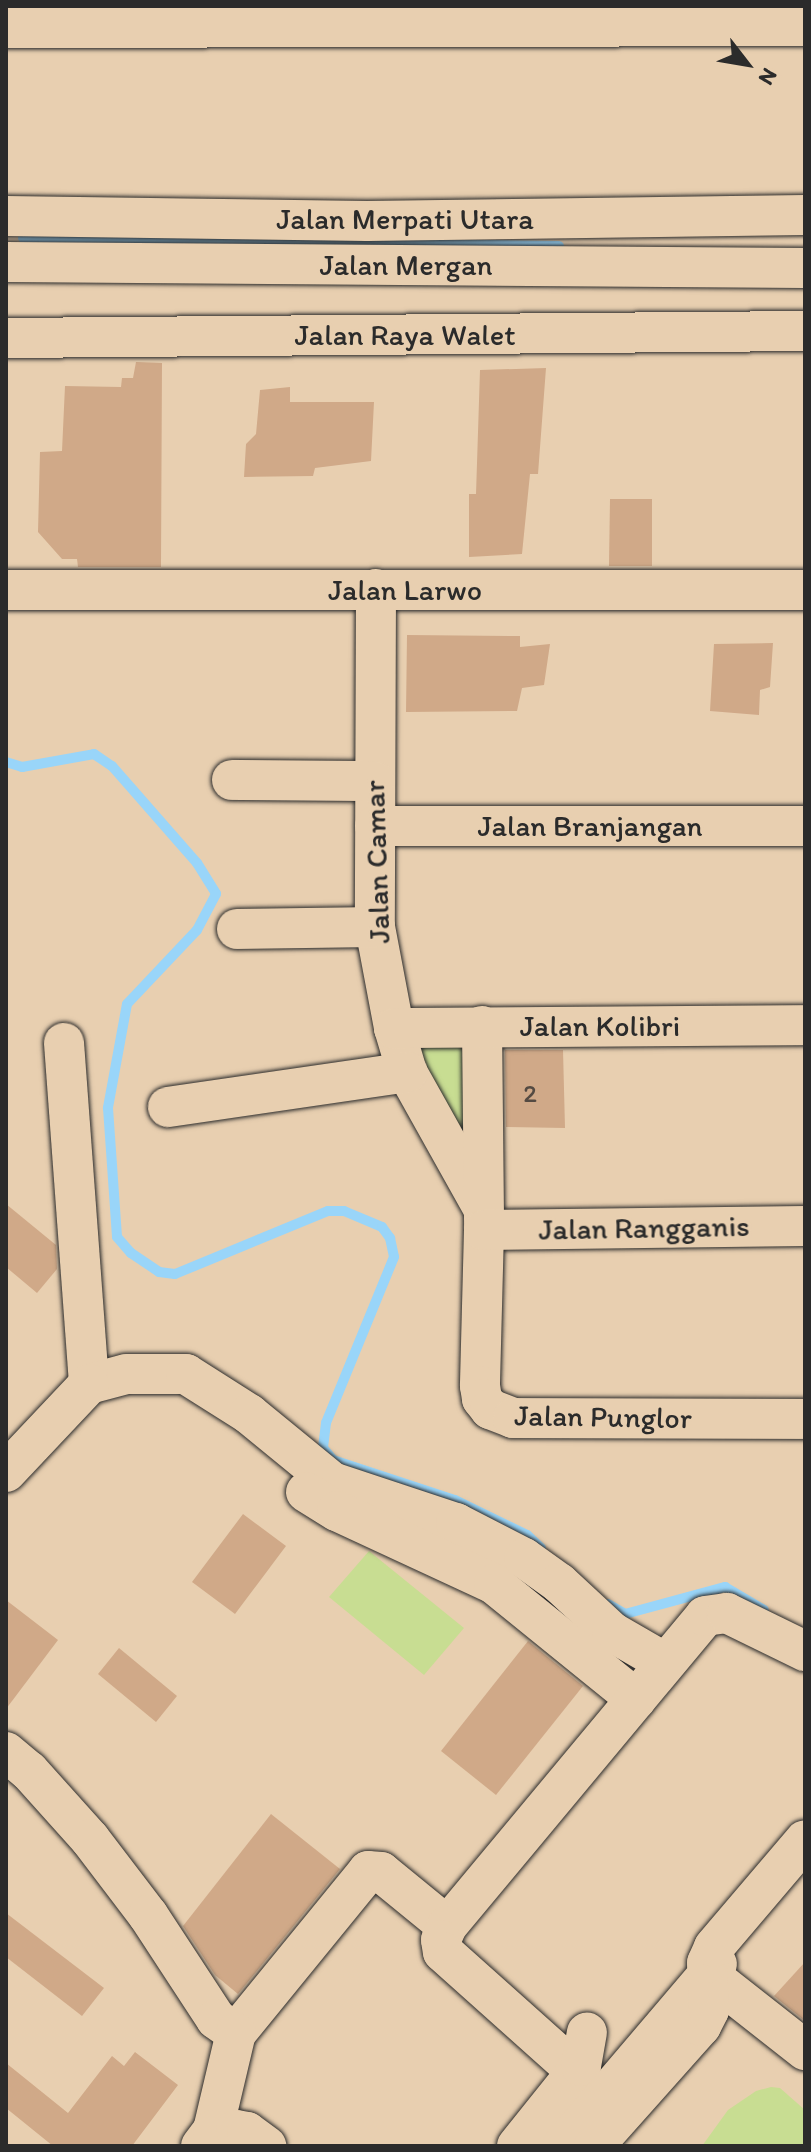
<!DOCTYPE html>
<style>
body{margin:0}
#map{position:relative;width:811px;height:2152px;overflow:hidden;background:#e8cfb0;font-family:Itim,sans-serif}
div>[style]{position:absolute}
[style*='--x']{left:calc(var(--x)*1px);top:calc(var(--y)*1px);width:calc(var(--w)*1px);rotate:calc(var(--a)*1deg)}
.green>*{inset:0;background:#c8dd92}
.stream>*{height:10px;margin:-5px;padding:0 5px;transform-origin:5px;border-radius:5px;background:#99d5f9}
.building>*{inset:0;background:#d0a988}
.roads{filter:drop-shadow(0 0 2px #2b2b2b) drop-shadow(0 0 2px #2b2b2b)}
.minor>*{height:40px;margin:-20px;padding:0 20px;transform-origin:20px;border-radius:20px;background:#e8cfb0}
span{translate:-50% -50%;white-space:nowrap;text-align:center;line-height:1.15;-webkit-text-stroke:6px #e8cfb0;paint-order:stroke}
.number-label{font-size:26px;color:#544a42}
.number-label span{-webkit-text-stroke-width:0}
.street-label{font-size:30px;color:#2b2b2b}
.frame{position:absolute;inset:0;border:8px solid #2b2b2b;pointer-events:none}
.north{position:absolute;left:707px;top:24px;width:80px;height:80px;-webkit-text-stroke:6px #e8cfb0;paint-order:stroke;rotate:121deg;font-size:22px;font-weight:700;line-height:32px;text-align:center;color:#2b2b2b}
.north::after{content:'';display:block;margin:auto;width:28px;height:36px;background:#2b2b2b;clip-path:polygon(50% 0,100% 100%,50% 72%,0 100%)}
</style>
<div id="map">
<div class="green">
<i style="clip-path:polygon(463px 1037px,468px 1142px,415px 1050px,415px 1039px)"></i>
<i style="clip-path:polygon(369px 1551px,464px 1628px,424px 1675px,329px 1597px)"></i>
<i style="clip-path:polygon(771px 2087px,780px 2088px,805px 2110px,805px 2146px,702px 2146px,728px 2110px,756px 2091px)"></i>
</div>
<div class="stream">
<i style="--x:23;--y:238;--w:536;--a:0.86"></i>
<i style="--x:6;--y:762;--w:17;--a:17"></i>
<i style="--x:22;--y:767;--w:73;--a:-10.2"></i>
<i style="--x:94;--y:754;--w:22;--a:34"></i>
<i style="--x:112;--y:766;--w:129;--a:48.8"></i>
<i style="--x:197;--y:863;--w:36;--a:58"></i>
<i style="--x:216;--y:894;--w:41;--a:117.8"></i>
<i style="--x:197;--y:930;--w:102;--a:133.4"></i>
<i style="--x:127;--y:1004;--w:106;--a:100.4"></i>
<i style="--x:108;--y:1108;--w:129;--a:86"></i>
<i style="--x:117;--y:1237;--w:21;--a:49"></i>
<i style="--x:131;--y:1253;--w:34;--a:34"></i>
<i style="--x:159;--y:1272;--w:16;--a:7"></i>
<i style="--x:175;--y:1274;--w:165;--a:-22.4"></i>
<i style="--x:328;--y:1211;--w:16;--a:0"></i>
<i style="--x:344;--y:1211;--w:41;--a:22.8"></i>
<i style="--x:382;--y:1227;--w:14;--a:54"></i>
<i style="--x:390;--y:1238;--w:19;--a:78"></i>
<i style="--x:394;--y:1257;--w:179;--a:112.3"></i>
<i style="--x:326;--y:1423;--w:25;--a:97"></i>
<i style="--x:323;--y:1448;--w:16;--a:50"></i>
<i style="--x:333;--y:1460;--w:128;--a:18.2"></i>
<i style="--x:455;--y:1500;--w:80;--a:25.9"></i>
<i style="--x:527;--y:1535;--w:19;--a:43"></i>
<i style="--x:608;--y:1604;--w:20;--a:30"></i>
<i style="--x:625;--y:1614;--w:104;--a:-15.1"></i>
<i style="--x:725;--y:1587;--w:45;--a:30.5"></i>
</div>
<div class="building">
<i style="clip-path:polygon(136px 362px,162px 363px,161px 567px,78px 567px,77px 559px,62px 559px,38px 532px,40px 452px,62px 451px,65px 386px,121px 387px,122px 378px,133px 378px)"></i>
<i style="clip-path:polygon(546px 368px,538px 474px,530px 474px,522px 554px,469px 557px,469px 494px,476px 494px,480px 370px)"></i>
<i style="clip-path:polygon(290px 387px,290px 402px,374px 402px,371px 461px,315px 468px,313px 476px,244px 477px,246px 444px,256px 434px,260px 390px)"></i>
<i style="clip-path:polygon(610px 499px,652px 499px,652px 566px,609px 566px)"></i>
<i style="clip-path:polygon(407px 635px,520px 636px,520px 647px,550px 644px,544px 685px,522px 688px,517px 711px,406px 712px)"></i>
<i style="clip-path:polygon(773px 643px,770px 687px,760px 690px,759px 715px,710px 711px,714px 644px)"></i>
<i style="clip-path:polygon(505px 1050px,563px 1050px,565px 1128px,506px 1127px)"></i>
<i style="clip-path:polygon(6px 1204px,56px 1245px,57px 1269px,37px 1293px,6px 1267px)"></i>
<i style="clip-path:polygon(243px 1514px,286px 1546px,235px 1614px,192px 1582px)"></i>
<i style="clip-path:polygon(6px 1600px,58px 1640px,6px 1709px)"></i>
<i style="clip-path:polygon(528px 1641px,583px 1686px,496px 1795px,441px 1751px)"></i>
<i style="clip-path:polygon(119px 1648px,177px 1696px,156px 1722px,98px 1674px)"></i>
<i style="clip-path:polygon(271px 1814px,340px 1869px,238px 1994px,215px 1975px,183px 1926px)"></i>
<i style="clip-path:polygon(6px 1913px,104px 1988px,82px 2016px,6px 1957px)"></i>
<i style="clip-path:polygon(805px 1962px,805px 2021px,774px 1996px)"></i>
<i style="clip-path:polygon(135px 2052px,178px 2085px,132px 2146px,53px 2146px,6px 2108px,6px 2063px,68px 2113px,112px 2056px,124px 2066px)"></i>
</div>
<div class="roads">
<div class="minor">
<i style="--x:6;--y:28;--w:799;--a:-0.14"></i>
<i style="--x:6;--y:216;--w:361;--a:0.8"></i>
<i style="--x:367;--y:221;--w:438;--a:-0.8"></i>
<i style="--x:6;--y:262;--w:799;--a:0.43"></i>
<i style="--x:6;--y:338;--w:799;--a:-0.5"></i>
<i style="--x:376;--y:589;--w:338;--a:90.2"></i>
<i style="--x:375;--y:927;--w:103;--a:79.3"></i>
<i style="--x:394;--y:1028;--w:46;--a:73.5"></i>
<i style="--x:407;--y:1072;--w:154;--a:60.8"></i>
<i style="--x:6;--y:590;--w:799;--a:0"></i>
<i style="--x:232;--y:780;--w:142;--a:0.4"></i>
<i style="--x:375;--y:826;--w:430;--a:0"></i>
<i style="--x:237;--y:929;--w:138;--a:-0.8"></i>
<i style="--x:482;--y:1026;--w:204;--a:89.4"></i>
<i style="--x:484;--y:1230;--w:156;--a:91.5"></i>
<i style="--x:480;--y:1386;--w:13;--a:81"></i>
<i style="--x:482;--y:1399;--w:13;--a:51"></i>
<i style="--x:490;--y:1409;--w:25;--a:21"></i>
<i style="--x:513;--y:1418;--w:292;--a:0.2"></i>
<i style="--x:394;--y:1028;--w:411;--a:-0.4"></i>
<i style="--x:64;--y:1043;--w:342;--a:85.8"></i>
<i style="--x:89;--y:1384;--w:39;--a:-15"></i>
<i style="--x:127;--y:1374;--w:59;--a:0"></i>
<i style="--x:186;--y:1374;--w:75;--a:32.4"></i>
<i style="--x:249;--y:1414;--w:107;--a:39.3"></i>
<i style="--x:332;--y:1482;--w:131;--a:18.3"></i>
<i style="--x:456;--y:1523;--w:76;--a:27.2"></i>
<i style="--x:524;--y:1558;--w:43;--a:35.5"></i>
<i style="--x:559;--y:1583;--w:72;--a:42.8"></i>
<i style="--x:612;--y:1632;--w:60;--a:30"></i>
<i style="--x:168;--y:1107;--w:242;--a:-8.3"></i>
<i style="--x:484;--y:1230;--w:321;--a:-0.7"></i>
<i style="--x:6;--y:1472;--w:121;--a:-46.7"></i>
<i style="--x:306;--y:1492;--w:36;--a:32"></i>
<i style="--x:337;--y:1511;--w:173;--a:24.9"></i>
<i style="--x:494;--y:1584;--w:183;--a:39"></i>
<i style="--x:6;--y:1752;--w:30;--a:40"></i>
<i style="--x:29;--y:1771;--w:91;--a:48.1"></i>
<i style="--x:90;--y:1839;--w:96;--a:52.7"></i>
<i style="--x:148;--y:1915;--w:124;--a:56.8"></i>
<i style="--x:216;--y:2019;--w:24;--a:35"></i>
<i style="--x:236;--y:2033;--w:209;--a:-50.8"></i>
<i style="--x:368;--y:1871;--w:13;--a:4"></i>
<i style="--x:381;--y:1872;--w:85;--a:39.3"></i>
<i style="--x:447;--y:1926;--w:403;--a:-50.2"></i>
<i style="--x:705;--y:1616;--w:22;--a:-8"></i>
<i style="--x:727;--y:1613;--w:87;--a:26"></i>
<i style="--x:447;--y:1926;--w:15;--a:113"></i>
<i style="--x:441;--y:1940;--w:12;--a:81"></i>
<i style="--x:443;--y:1952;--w:180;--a:41.8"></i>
<i style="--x:707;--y:1973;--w:125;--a:38.2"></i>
<i style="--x:213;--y:2130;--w:100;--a:-76.7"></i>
<i style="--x:201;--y:2146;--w:20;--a:-53"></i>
<i style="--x:213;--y:2130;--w:23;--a:0"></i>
<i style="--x:236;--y:2130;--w:11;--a:10"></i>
<i style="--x:247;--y:2132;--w:24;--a:36"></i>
<i style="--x:517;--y:2146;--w:102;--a:-51.3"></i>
<i style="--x:581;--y:2066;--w:34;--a:-80"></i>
<i style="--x:562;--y:2146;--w:239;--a:-49.6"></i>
<i style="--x:594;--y:2146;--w:161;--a:-48.3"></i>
<i style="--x:701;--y:2026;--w:18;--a:-63"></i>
<i style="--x:709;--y:2010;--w:47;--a:-92.4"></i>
<i style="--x:707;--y:1963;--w:17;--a:-66"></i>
<i style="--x:714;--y:1947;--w:140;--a:-49.6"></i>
</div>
</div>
<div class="number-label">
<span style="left:530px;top:1094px">2</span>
</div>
<div class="street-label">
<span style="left:405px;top:219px">Jalan Merpati Utara</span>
<span style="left:406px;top:265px">Jalan Mergan</span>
<span style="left:405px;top:335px">Jalan Raya Walet</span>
<span style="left:405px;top:590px">Jalan Larwo</span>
<span style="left:590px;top:826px">Jalan Branjangan</span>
<span style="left:377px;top:862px;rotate:-92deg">Jalan Camar</span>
<span style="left:600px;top:1026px">Jalan Kolibri</span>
<span style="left:644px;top:1228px;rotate:-1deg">Jalan Rangganis</span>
<span style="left:603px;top:1417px;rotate:1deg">Jalan Punglor</span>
</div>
<div class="frame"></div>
<div class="north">N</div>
</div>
